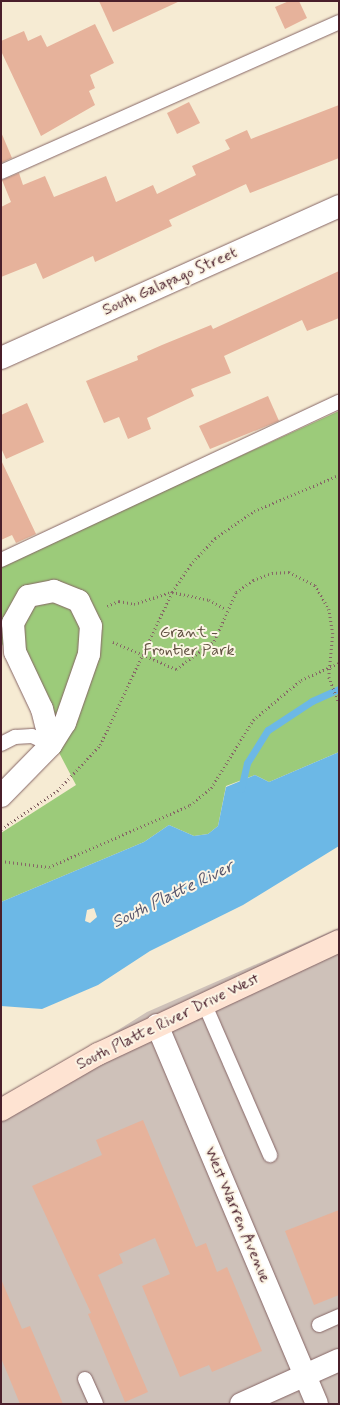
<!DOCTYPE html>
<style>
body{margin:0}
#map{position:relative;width:340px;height:1405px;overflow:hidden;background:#f6ebd3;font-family:Mynerve,sans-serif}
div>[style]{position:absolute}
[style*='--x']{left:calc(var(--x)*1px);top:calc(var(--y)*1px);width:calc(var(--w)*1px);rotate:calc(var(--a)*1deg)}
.industrial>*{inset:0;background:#cec1b9}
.green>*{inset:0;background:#9ccb7a}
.water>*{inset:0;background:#6cb8e6}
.stream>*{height:7px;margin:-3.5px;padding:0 3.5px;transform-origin:3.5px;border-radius:3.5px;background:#6cb8e6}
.building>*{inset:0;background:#e6b29b}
.path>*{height:2.5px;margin-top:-1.25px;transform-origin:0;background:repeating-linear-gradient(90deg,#866666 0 1px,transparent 0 4px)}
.roads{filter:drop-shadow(0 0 1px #866666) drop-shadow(0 0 1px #866666)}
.lane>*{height:14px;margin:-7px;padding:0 7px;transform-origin:7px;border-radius:7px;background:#fff}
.street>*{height:22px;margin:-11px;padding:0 11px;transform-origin:11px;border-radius:11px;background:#fff}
.secondary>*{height:22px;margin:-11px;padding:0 11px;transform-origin:11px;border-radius:11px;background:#fee3d2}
span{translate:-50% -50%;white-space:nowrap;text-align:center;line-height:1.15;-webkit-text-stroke:4px #fcf5e5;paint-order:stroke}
.street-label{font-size:16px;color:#4a1f2b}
.park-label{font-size:16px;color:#635343}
.water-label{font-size:17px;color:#56556c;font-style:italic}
.frame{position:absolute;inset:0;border:2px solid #4a1f2b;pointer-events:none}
</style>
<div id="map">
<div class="industrial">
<i style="clip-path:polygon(339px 928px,339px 1404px,1px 1404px,1px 1103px,147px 1012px)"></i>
</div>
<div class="green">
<i style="clip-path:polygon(339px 411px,339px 752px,269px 782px,255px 775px,226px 786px,218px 826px,208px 834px,194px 836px,169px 825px,144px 842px,1px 902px,1px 833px,76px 785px,1px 642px,1px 565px)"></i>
</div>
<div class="water">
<i style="clip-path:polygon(evenodd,339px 752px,339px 846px,243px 905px,150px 951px,98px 985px,42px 1009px,1px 1006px,1px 902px,144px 842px,169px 825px,194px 836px,208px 834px,218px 826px,226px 787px,255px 775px,269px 782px,339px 752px,94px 908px,97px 917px,90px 923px,85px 921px,87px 910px,94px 908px)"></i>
</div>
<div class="stream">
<i style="--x:241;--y:789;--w:27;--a:-77"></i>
<i style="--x:247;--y:763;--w:39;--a:-58"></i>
<i style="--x:268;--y:730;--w:53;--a:-33.4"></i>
<i style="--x:312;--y:701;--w:30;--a:-24"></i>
</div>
<div class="building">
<i style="clip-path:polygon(99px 1px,180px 1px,113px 32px)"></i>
<i style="clip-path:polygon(289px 1px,299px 1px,307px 18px,285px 29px,275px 7px)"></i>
<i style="clip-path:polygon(95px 24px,114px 63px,90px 75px,95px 88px,89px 91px,95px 105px,41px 136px,1px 51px,1px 41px,24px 31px,28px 41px,41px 35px,47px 47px)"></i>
<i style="clip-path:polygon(189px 102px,200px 123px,177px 134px,167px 113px)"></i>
<i style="clip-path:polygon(339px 105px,339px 158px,250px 193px,246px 184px,169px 220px,172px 226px,95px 262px,93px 256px,43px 279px,36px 263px,1px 277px,1px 207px,11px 202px,2px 180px,19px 173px,23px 185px,45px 176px,54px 197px,106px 176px,116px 202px,153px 185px,157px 194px,196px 175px,192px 166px,230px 149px,225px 140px,247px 130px,251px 139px)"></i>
<i style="clip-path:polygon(1px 132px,12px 158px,1px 163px)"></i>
<i style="clip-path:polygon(339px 271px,339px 318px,307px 331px,302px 320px,224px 356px,231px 373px,191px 389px,194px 396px,147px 418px,151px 429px,128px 439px,119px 417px,104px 423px,86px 381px,138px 360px,137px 356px,162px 345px,211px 325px,213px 329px)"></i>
<i style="clip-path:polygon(268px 396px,279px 421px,210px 449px,199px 426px)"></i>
<i style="clip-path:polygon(27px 403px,44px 442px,6px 459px,1px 448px,1px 415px)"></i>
<i style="clip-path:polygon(1px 460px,36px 534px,16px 543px,12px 535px,1px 540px)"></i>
<i style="clip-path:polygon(143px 1120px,196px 1247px,206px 1243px,217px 1272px,227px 1267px,262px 1351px,212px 1372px,209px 1365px,180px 1377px,142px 1286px,170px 1274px,155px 1238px,119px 1254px,123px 1263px,98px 1275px,148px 1392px,125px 1402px,88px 1314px,91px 1313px,32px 1186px,102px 1155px,96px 1140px)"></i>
<i style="clip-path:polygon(339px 1210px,339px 1295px,314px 1305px,285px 1231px)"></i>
<i style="clip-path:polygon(1px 1279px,22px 1329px,30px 1326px,63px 1404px,20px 1404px,1px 1358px)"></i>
</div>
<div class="path">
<i style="--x:107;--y:606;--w:13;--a:-23"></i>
<i style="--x:119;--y:601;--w:15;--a:11"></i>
<i style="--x:134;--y:604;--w:40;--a:-18"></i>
<i style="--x:172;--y:592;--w:38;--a:12"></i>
<i style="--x:209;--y:600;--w:19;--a:28"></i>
<i style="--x:113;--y:642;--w:69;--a:23.2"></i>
<i style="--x:176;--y:669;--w:47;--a:-36.4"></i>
<i style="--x:214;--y:641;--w:54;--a:-65.8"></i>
<i style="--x:236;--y:592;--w:21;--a:-35"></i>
<i style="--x:253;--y:580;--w:20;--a:-20"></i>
<i style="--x:272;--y:573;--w:17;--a:-3"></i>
<i style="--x:289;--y:572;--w:29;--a:27"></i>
<i style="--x:315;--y:585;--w:28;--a:60"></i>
<i style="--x:329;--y:609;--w:24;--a:81"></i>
<i style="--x:333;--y:633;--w:44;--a:95.2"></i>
<i style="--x:329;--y:677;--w:28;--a:69"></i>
<i style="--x:1;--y:829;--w:68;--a:-34.2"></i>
<i style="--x:57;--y:791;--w:63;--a:-46.9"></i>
<i style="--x:100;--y:745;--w:169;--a:-64.8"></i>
<i style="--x:172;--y:592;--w:32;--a:-56"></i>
<i style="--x:190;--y:565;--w:37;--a:-47"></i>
<i style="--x:215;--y:538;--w:47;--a:-34.7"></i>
<i style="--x:254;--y:511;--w:92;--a:-23"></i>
<i style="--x:1;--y:861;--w:48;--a:7.1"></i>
<i style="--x:49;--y:867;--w:154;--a:-23.7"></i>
<i style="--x:190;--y:805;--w:27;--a:-39"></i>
<i style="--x:211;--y:788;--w:80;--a:-58.3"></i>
<i style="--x:253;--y:720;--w:62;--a:-39.8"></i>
<i style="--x:301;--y:680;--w:42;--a:-24.1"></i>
</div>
<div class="roads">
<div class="lane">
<i style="--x:1;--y:172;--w:370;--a:-23.9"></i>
<i style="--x:1;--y:560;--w:373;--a:-25.1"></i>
<i style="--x:1;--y:744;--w:16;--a:-27"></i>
<i style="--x:15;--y:737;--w:17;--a:-3"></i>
<i style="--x:32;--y:736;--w:21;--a:25"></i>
<i style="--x:204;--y:1003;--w:166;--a:66.5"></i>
<i style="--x:319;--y:1325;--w:22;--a:-24"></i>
<i style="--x:85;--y:1379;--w:27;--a:66"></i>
</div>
<div class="street">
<i style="--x:1;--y:358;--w:371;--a:-24.2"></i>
<i style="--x:1;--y:796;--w:71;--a:-45.6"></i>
<i style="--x:51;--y:745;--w:26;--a:-58"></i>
<i style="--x:65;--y:723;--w:73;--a:-70.8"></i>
<i style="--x:89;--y:654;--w:28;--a:-86"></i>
<i style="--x:91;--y:626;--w:28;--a:-116"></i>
<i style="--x:79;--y:601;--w:27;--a:-158"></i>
<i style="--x:54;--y:591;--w:26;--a:169"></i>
<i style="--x:28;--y:596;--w:31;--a:119"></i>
<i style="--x:13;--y:623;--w:29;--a:86"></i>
<i style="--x:15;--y:652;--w:63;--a:64.7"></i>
<i style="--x:42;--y:709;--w:37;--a:76"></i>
<i style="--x:157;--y:1025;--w:411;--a:67.1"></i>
<i style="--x:241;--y:1404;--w:107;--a:-24.2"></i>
</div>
<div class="secondary">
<i style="--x:1;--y:1110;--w:112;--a:-30"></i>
<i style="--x:98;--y:1054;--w:266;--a:-25.1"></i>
</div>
</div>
<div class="street-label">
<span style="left:170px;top:282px;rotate:-24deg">South Galapago Street</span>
<span style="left:168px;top:1022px;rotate:-26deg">South Platte River Drive West</span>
<span style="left:237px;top:1215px;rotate:67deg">West Warren Avenue</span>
</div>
<div class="park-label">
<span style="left:189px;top:642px">Grant -<br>Frontier Park</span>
</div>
<div class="water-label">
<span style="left:173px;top:895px;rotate:-26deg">South Platte River</span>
</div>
<div class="frame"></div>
</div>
